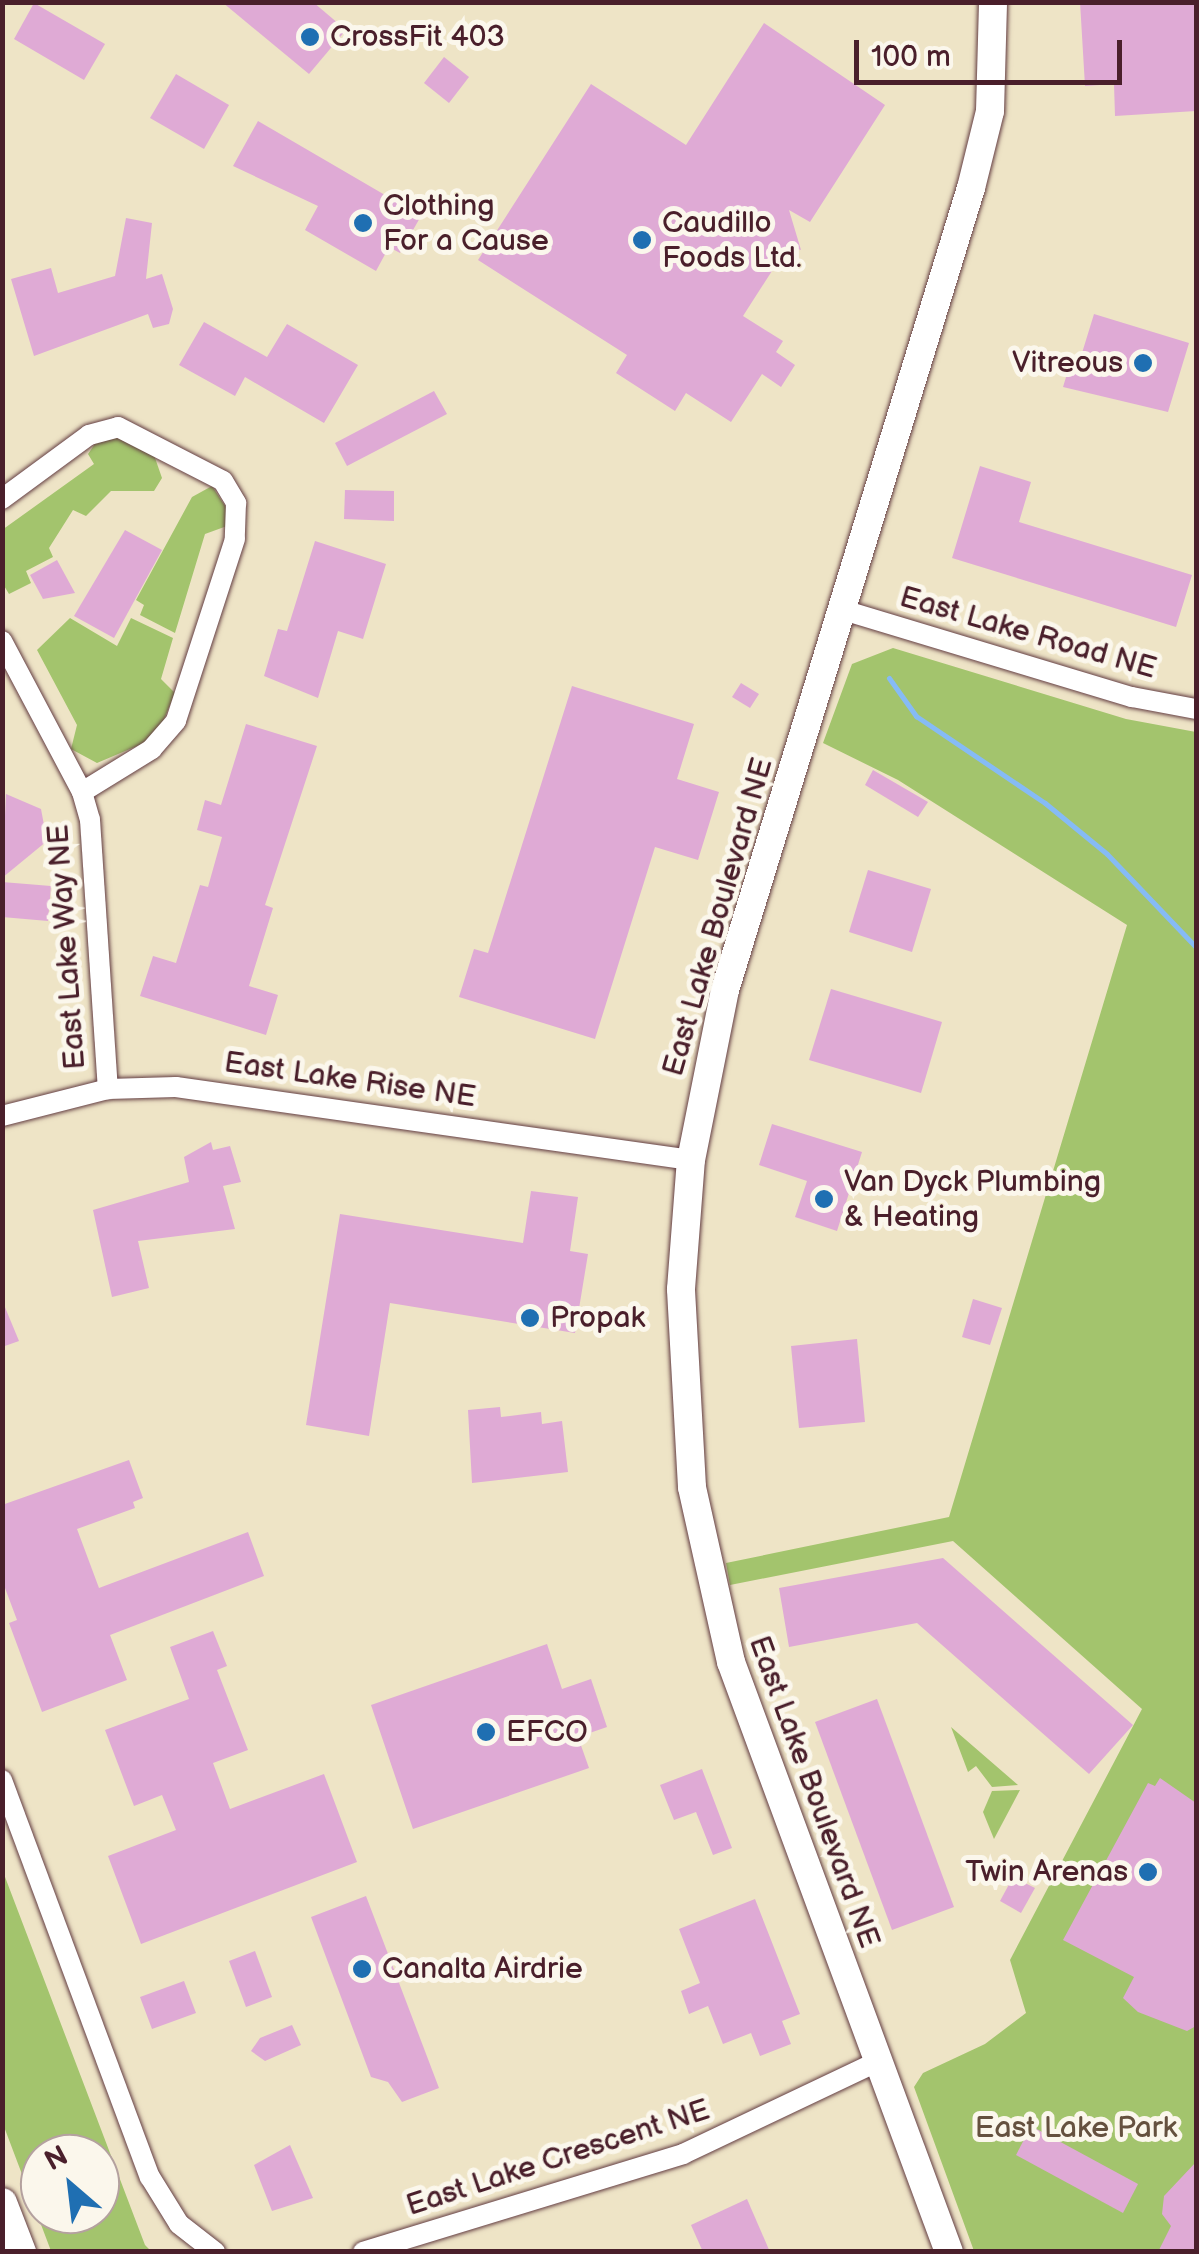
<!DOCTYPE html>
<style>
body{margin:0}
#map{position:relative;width:1199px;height:2254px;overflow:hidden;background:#eee4c6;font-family:"Balsamiq Sans",sans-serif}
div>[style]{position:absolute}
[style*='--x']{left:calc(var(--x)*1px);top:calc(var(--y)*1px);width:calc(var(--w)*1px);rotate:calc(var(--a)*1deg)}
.green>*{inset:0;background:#a3c46d}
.stream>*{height:5px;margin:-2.5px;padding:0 2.5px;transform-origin:2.5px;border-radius:2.5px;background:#86bbf5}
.building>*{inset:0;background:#dfaad5}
.roads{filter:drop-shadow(0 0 2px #633d42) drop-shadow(0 0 2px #633d42)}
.minor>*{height:20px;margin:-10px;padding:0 10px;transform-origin:10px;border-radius:10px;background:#fff}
.major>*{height:28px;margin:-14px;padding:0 14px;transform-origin:14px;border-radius:14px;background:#fff}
.highway>*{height:30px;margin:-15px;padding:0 15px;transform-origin:15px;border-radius:15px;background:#fff}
.dots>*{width:28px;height:28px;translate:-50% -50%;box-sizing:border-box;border:5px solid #fbf7ec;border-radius:50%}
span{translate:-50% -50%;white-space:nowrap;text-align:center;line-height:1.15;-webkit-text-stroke:10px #fbf7ec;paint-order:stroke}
.poi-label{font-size:30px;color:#4a1f2b}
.left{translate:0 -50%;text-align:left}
.right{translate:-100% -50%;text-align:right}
.street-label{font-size:30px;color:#4a1f2b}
.park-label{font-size:30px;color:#65513f}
.frame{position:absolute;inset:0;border:5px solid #4a1f2b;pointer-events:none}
.north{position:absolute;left:20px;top:2134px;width:100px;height:100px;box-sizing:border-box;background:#fbf7ec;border:2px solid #b4a19f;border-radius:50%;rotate:332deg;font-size:28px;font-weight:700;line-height:40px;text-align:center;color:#4a1f2b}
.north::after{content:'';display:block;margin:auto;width:35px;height:45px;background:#1f6fb2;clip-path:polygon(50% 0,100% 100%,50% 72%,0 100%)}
.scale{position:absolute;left:854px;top:40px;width:268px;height:45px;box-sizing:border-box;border:5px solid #4a1f2b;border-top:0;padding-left:12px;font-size:30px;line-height:35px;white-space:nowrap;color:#4a1f2b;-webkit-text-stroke:8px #fbf7ec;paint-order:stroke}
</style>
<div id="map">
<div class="green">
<i style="clip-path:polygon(123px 436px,154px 455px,162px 478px,154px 491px,111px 491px,86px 516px,73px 510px,49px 548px,53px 557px,26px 571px,31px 583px,9px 594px,3px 584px,2px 530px,94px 464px,88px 454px,97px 441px)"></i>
<i style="clip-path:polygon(212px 486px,229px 512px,227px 526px,205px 534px,175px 633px,140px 615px,144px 605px,136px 600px,192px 497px)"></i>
<i style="clip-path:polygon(70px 618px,117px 646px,131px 618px,173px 638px,161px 679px,175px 693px,162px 724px,144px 743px,97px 763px,71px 749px,77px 725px,37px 650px)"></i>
<i style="clip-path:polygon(893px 648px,1126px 719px,1196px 732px,1196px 2251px,974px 2251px,914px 2087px,923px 2073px,985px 2044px,1026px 2013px,1010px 1960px,1142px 1709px,953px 1541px,730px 1585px,726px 1563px,949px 1517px,1127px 925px,898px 780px,823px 743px,852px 664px)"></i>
<i style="clip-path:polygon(951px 1727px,1018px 1785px,992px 1787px,976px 1766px,968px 1772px)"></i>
<i style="clip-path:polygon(1020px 1790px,994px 1839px,983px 1812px,992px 1791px)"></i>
<i style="clip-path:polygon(evenodd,2px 1869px,145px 2245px,151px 2251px,51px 2251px,3px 2124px,2px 1869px,100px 2154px,100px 2214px,40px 2214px,40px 2154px,100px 2154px)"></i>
</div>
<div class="stream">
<i style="--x:889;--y:678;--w:47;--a:54.6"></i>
<i style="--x:916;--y:716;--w:156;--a:34"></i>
<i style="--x:1045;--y:803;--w:80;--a:39.4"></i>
<i style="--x:1107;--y:854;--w:129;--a:46.3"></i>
</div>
<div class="building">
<i style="clip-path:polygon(222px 2px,313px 2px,346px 30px,309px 74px)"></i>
<i style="clip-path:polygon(1080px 2px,1196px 2px,1196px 111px,1115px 116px,1114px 84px,1085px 86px)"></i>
<i style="clip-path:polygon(34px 3px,105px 44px,84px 80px,14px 39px)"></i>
<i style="clip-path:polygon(764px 23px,885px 105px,810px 222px,789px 210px,801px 250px,788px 246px,743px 316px,783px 341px,776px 352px,795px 365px,781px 387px,762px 374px,731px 422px,686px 393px,675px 411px,616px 373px,627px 355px,478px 260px,591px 84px,686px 145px)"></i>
<i style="clip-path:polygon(444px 57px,469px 77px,449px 103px,424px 83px)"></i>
<i style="clip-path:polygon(176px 74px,229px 105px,204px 149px,150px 118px)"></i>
<i style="clip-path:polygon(258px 121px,421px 216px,400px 253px,389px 247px,376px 271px,305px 230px,318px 206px,233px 166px)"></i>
<i style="clip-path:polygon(126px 218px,152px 223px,146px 279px,162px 274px,173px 309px,169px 324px,153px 328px,148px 314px,34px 356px,11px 279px,51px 268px,58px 293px,115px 276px)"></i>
<i style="clip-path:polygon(1094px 314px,1189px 343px,1168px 412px,1063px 387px,1070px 364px,1078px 366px)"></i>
<i style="clip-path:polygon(204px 322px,267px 357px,287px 324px,358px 365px,324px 423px,245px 377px,235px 396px,179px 365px)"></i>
<i style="clip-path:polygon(434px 391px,447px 414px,347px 466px,335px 443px)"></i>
<i style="clip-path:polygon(980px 466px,1031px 482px,1019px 522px,1192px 575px,1176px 627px,952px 558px)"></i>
<i style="clip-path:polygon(345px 490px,394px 491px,394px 521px,344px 519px)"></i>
<i style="clip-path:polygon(125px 530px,162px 550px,114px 638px,74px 616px)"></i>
<i style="clip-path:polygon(315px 541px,386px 564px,363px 639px,338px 631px,318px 698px,264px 676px,278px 629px,287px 631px)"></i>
<i style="clip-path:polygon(57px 560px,75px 593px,43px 599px,30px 575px)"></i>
<i style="clip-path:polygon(741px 683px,759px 694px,750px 708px,732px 697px)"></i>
<i style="clip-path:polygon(572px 686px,694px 724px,677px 779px,719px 792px,698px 860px,655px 847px,595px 1039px,459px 997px,474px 949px,488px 953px)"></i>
<i style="clip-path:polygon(246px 724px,317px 746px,265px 905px,273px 908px,249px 986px,278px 995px,266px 1035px,140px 996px,153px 956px,176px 963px,200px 885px,208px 887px,222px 837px,197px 830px,205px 800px,221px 805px)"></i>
<i style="clip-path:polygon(873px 770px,928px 802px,918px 817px,865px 785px)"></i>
<i style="clip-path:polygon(6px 794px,41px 809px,47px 841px,2px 878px)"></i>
<i style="clip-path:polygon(868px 870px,931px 889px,912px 952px,849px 932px)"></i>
<i style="clip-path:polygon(2px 882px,51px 886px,48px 921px,2px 917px)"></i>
<i style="clip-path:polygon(831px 989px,942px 1022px,921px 1093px,809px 1060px)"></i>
<i style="clip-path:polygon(772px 1124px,862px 1152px,837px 1231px,795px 1217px,807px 1181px,759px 1165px)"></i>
<i style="clip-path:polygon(211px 1142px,213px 1150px,230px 1146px,241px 1182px,223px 1186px,235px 1229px,138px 1241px,149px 1288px,112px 1297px,93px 1210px,189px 1182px,184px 1157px)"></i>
<i style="clip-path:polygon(531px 1191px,578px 1197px,570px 1251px,588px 1254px,575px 1333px,390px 1303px,369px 1436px,306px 1425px,340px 1214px,523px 1243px)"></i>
<i style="clip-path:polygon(973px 1299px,1002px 1308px,990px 1345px,962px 1337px)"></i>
<i style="clip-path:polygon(2px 1300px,19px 1341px,2px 1347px)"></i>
<i style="clip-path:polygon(857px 1339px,865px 1422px,799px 1428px,791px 1346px)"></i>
<i style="clip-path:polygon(500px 1407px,501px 1417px,541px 1412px,542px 1424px,562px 1421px,568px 1472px,472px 1483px,468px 1410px)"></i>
<i style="clip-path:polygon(129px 1460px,143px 1498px,133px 1502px,135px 1508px,77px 1529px,99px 1588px,248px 1532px,264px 1576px,110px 1635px,127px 1680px,42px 1712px,9px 1623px,17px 1620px,2px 1580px,2px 1505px)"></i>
<i style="clip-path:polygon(943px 1558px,1133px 1725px,1089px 1774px,917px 1623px,789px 1647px,779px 1588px)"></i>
<i style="clip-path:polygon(213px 1631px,227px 1666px,217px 1670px,248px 1750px,213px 1763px,230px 1809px,324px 1774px,357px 1862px,141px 1944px,108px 1856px,176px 1830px,162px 1795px,134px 1806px,105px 1730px,189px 1699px,170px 1647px)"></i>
<i style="clip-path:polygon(547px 1644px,562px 1689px,591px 1679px,607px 1727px,578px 1737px,589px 1768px,413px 1829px,371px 1705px)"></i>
<i style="clip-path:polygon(877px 1699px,954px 1907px,892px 1930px,815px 1722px)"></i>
<i style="clip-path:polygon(702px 1769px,732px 1848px,713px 1855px,696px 1812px,674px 1820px,660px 1785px)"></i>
<i style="clip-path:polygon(1160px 1778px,1196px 1803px,1196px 2026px,1187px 2031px,1138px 2012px,1123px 1998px,1134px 1977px,1063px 1940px,1148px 1783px,1155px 1786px)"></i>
<i style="clip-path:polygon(1013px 1877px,1035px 1888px,1021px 1913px,1000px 1901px)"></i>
<i style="clip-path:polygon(366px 1896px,439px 2088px,402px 2102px,388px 2082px,371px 2077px,311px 1917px)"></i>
<i style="clip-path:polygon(755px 1899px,800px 2014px,782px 2021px,791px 2044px,760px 2056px,751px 2033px,723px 2044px,708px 2006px,689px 2014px,681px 1991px,700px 1983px,679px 1929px)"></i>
<i style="clip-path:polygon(255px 1951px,272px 1997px,246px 2007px,229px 1961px)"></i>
<i style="clip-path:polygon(184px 1981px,196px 2013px,152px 2029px,140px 1997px)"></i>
<i style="clip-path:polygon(292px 2025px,301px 2045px,265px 2061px,251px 2051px,260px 2038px)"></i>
<i style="clip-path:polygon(1031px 2126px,1138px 2184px,1123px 2213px,1016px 2155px)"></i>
<i style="clip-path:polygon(290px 2145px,313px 2198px,272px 2211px,254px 2165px)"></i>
<i style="clip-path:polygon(1196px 2162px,1196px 2252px,1158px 2252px,1171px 2226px,1162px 2214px,1164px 2196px)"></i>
<i style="clip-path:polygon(747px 2199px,770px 2252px,703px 2252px,691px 2225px)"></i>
</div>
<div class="roads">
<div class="minor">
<i style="--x:2;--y:499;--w:108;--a:-36.3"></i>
<i style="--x:89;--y:435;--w:30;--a:-15"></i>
<i style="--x:118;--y:427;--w:118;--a:27.2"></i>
<i style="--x:223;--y:481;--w:26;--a:59"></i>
<i style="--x:236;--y:503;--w:36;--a:92"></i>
<i style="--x:235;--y:539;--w:191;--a:108"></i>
<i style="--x:176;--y:721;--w:37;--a:131"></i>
<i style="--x:152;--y:749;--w:82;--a:148.4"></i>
<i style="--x:843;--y:610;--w:302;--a:16.8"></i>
<i style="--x:1132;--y:697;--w:65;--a:10.6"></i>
<i style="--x:2;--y:641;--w:171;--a:62.1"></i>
<i style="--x:82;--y:792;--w:29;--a:74"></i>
<i style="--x:90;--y:820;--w:270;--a:86.2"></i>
<i style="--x:2;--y:1116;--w:109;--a:-14.3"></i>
<i style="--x:108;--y:1089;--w:68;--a:-1.7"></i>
<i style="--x:176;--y:1087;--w:520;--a:8.07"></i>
<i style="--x:2;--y:1780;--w:424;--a:69.6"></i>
<i style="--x:150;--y:2177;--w:55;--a:58.3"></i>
<i style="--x:179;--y:2224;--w:46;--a:37.9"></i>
<i style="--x:363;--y:2252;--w:335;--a:-17"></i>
<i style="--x:683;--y:2154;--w:215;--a:-25.4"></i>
</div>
<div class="major">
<i style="--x:949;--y:2252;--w:629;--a:-110.28"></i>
<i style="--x:731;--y:1662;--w:179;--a:-102.6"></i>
<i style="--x:692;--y:1487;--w:198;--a:-93.2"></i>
<i style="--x:681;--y:1289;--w:129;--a:-85.6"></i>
<i style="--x:691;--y:1160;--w:173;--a:-78.7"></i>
<i style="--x:725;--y:990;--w:839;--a:-72.95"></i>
<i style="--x:971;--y:188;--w:79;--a:-76.1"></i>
<i style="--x:990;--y:111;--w:109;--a:-88.4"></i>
</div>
<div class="highway">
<i style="--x:2;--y:2203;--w:53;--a:68.8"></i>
</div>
</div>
<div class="dots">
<i style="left:310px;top:37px;background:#1f6fb2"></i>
<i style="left:363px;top:223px;background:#1f6fb2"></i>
<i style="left:642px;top:240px;background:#1f6fb2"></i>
<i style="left:1143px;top:363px;background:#1f6fb2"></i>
<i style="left:824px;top:1199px;background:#1f6fb2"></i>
<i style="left:530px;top:1318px;background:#1f6fb2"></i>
<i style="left:486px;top:1732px;background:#1f6fb2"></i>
<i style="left:1148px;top:1872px;background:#1f6fb2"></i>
<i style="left:362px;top:1969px;background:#1f6fb2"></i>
</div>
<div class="poi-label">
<span class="left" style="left:330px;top:37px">CrossFit 403</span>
<span class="left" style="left:383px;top:223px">Clothing<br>For a Cause</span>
<span class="left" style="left:662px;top:240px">Caudillo<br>Foods Ltd.</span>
<span class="right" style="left:1123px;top:363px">Vitreous</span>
<span class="left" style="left:844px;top:1199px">Van Dyck Plumbing<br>&amp; Heating</span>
<span class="left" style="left:550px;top:1318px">Propak</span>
<span class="left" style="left:506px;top:1732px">EFCO</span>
<span class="right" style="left:1128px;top:1872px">Twin Arenas</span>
<span class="left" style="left:382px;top:1969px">Canalta Airdrie</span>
</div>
<div class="street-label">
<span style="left:1028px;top:633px;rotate:16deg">East Lake Road NE</span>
<span style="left:718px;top:917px;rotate:-74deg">East Lake Boulevard NE</span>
<span style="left:67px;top:947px;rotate:-94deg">East Lake Way NE</span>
<span style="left:350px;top:1080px;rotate:8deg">East Lake Rise NE</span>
<span style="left:814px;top:1792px;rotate:70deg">East Lake Boulevard NE</span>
<span style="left:558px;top:2158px;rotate:-18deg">East Lake Crescent NE</span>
</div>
<div class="park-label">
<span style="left:1076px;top:2128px">East Lake Park</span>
</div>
<div class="frame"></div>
<div class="north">N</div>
<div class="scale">100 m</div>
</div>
